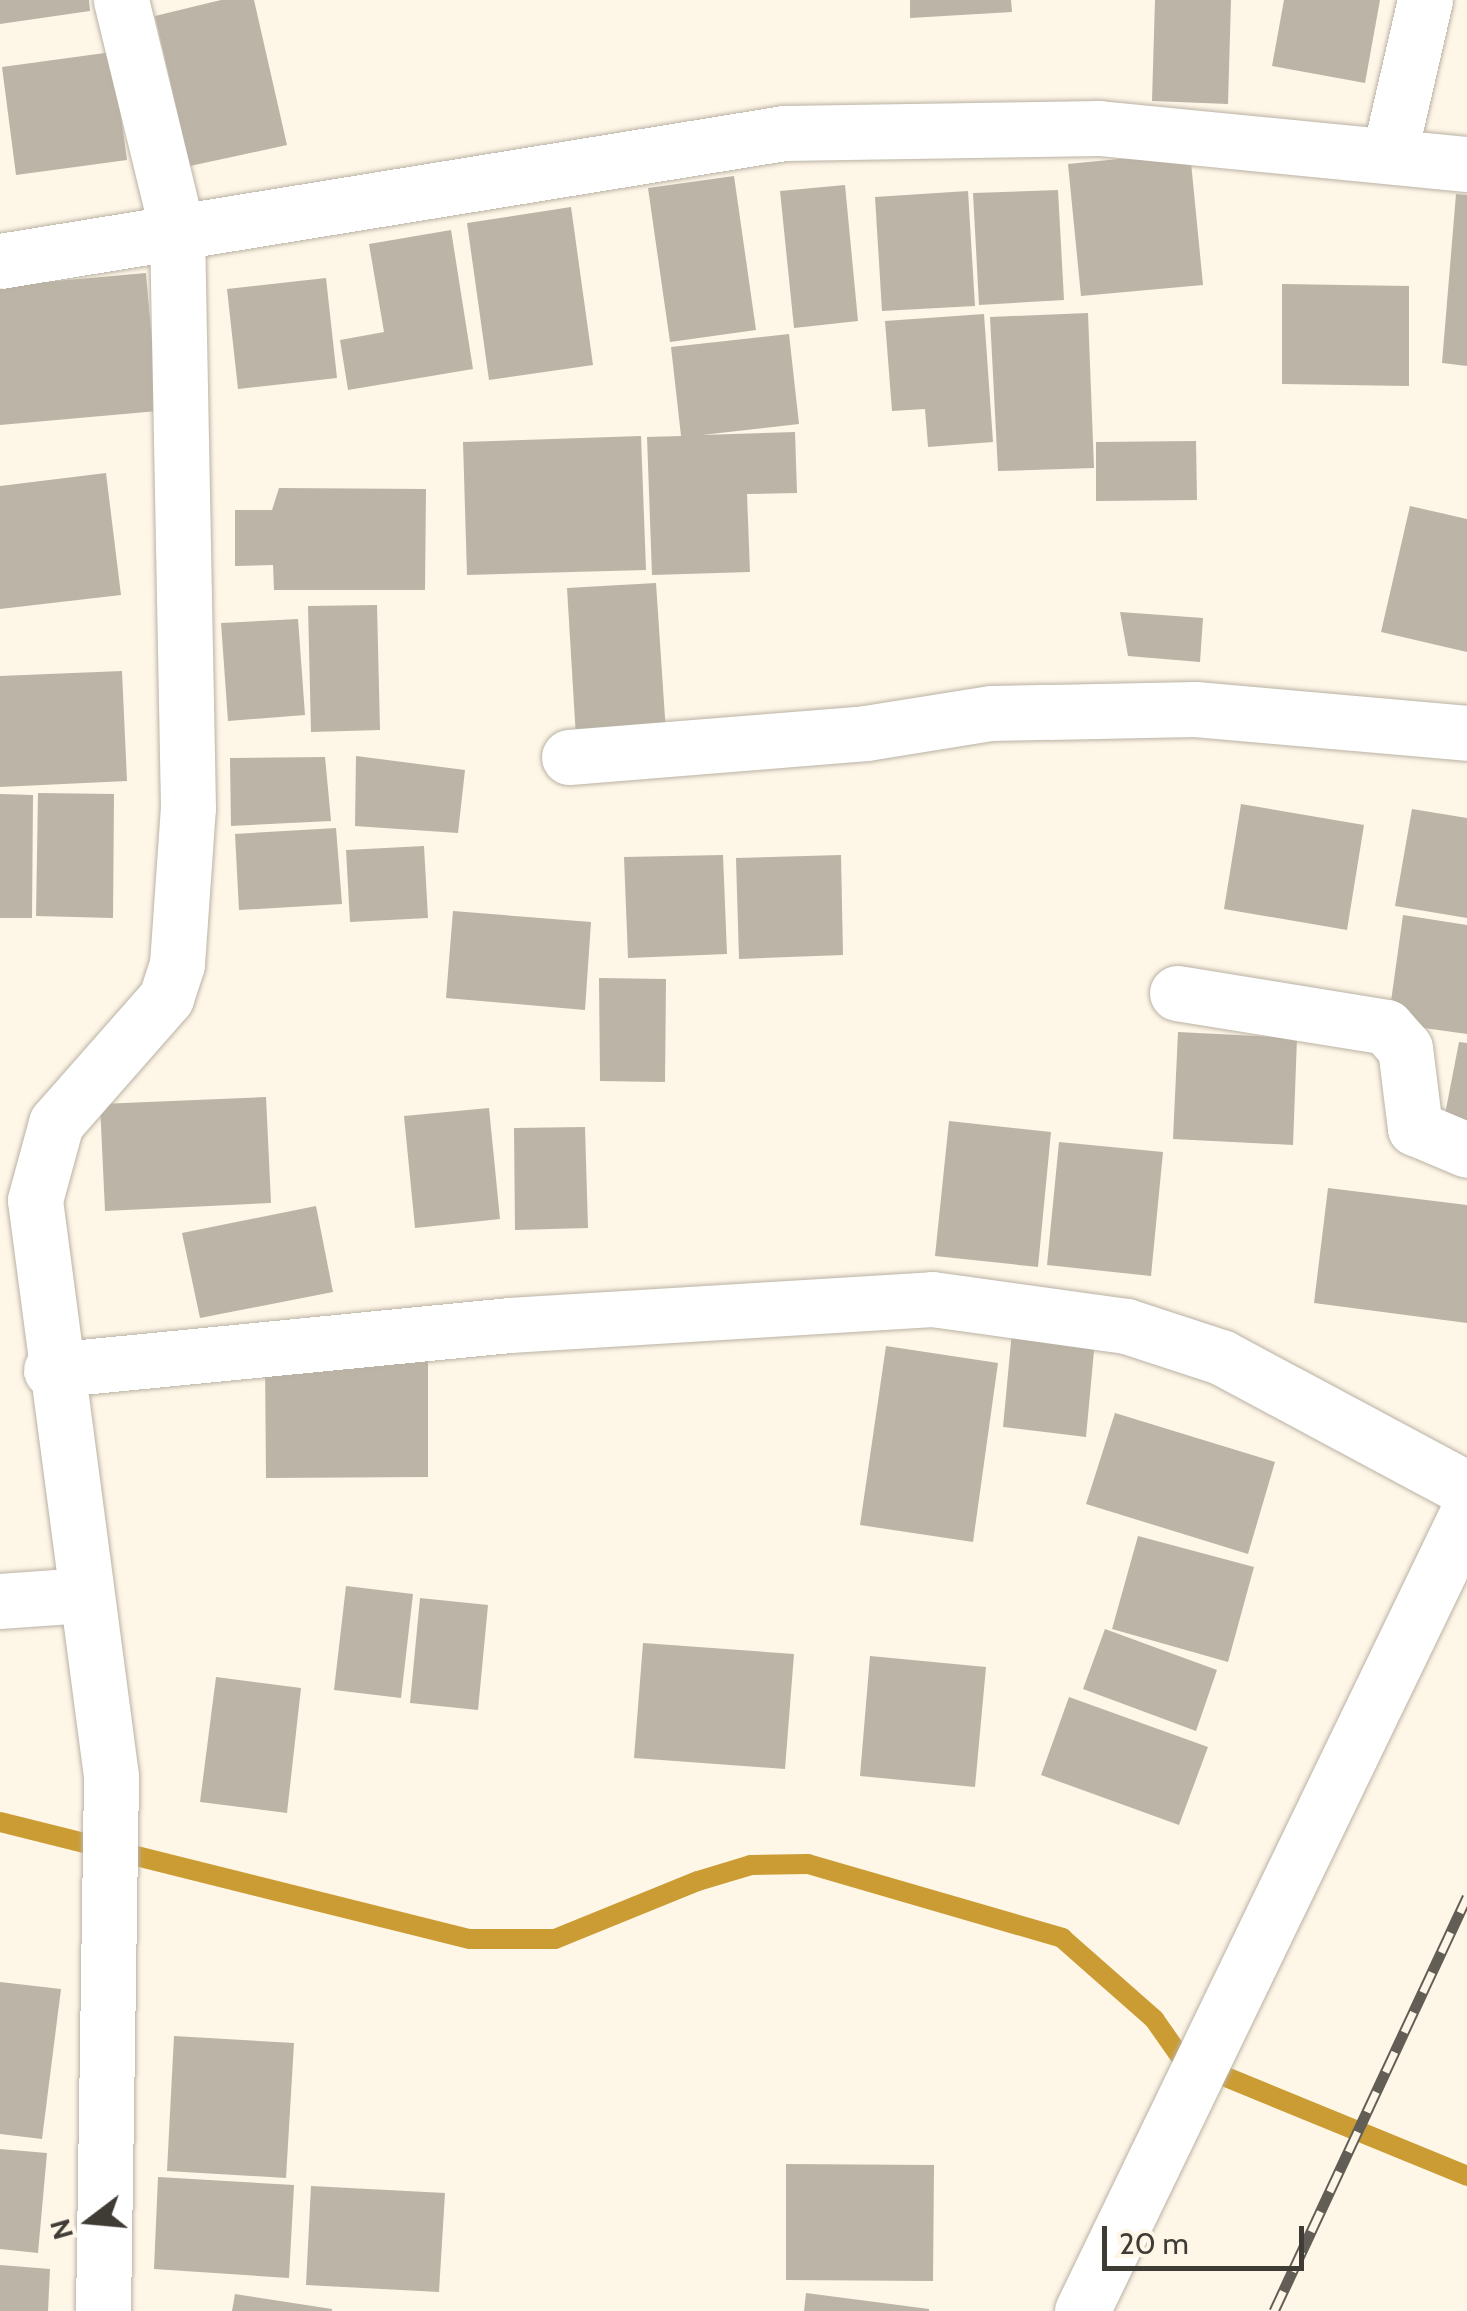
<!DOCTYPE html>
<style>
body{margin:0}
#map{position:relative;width:1467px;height:2311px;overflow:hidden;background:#fef6e7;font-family:Cabin,sans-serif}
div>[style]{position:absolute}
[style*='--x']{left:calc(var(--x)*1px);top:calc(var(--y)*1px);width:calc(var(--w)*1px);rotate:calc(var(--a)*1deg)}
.stream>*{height:20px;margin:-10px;padding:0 10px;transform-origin:10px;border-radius:10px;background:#cb9c34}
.building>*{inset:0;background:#bcb5a7}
.roads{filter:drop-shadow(0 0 2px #b9b2a4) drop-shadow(0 0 2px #b9b2a4)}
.minor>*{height:55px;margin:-27.5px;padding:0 27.5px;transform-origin:27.5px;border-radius:27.5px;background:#fff}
.rail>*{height:11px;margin-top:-5.5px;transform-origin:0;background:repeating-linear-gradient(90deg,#fef6e7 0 22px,#625e56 0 44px);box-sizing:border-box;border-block:2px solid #625e56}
span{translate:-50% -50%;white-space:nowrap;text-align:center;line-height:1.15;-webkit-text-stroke:8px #fef6e7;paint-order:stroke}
.north{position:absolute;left:40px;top:2171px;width:100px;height:100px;-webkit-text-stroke:8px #fef6e7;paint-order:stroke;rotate:254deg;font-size:28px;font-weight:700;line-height:40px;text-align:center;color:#3f3c36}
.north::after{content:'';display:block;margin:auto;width:35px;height:45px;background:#3f3c36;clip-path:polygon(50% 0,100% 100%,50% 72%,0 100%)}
.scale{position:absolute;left:1102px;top:2226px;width:202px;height:45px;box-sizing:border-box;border:5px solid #3f3c36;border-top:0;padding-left:12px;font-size:30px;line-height:35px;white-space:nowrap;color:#3f3c36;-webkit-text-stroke:8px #fef6e7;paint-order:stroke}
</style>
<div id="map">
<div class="stream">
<i style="--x:0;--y:1822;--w:484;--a:14"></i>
<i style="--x:470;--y:1939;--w:85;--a:0"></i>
<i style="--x:555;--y:1939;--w:154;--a:-22.1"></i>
<i style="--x:698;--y:1881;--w:55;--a:-16.8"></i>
<i style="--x:751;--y:1865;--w:57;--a:-1"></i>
<i style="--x:808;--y:1864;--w:265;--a:16.2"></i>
<i style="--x:1062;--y:1938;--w:123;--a:41.4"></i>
<i style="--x:1154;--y:2019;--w:49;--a:55"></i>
<i style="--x:1182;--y:2059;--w:308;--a:22.3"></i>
</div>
<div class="building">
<i style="clip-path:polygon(0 0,89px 0,90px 11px,0 24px)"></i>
<i style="clip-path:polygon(221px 0,254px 0,287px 145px,190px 166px,155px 16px)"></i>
<i style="clip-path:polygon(910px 0,1011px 0,1012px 12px,910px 18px)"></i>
<i style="clip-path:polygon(1155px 0,1231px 0,1228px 104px,1152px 101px)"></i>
<i style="clip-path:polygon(1284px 0,1380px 0,1365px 83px,1272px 66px)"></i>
<i style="clip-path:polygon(112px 52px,127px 160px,16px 175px,2px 67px)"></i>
<i style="clip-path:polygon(1190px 152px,1203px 285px,1081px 296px,1068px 164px)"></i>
<i style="clip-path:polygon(734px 176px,756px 330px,670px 342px,648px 188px)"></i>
<i style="clip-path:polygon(845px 185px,858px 321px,794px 328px,780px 191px)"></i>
<i style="clip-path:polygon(1058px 190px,1064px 300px,979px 305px,973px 193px)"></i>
<i style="clip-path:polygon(968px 191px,975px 306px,882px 311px,875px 197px)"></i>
<i style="clip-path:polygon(1456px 194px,1467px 195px,1467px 366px,1442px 363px)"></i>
<i style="clip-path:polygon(571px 207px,593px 365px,489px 380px,467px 223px)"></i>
<i style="clip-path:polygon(451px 230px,473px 369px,348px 390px,340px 340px,384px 332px,369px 244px)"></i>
<i style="clip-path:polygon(146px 273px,158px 411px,0 425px,0 286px)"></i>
<i style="clip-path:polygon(326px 278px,337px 378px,238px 389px,227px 289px)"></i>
<i style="clip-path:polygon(1282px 284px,1409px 286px,1409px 386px,1282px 384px)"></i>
<i style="clip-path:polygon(1088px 313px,1094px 468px,998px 471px,990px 317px)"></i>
<i style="clip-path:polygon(984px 314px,993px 442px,928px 447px,925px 409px,892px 411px,885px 321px)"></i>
<i style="clip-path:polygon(789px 334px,799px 424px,702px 435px,795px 432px,797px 493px,747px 494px,750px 572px,652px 575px,647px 437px,681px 436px,671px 347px)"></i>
<i style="clip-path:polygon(641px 436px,646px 570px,467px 575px,463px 442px)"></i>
<i style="clip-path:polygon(1196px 441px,1197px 500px,1096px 501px,1096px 442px)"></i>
<i style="clip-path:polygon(106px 473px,121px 595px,0 609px,0 486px)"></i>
<i style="clip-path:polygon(279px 488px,426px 489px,425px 590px,274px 590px,273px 565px,235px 566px,235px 510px,272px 510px)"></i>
<i style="clip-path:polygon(1410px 506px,1467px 519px,1467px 652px,1381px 632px)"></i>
<i style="clip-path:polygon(656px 583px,666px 733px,576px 738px,567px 588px)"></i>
<i style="clip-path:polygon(377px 605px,380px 730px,311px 732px,308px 606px)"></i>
<i style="clip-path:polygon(1120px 612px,1203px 618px,1200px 662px,1128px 656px)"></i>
<i style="clip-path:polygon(298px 619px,305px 715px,228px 721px,221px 623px)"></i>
<i style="clip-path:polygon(122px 671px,127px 781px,0 787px,0 676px)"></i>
<i style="clip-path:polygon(356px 756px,465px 770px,458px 833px,355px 826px)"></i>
<i style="clip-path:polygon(325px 757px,331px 821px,231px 826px,230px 758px)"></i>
<i style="clip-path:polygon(38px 793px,114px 794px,113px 918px,36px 916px)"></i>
<i style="clip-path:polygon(0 794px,33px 795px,32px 918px,0 918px)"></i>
<i style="clip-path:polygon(1241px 804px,1364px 825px,1347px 930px,1224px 909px)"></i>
<i style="clip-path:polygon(1412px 809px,1467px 818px,1467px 918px,1395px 906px)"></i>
<i style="clip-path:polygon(336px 828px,342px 904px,239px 910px,235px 834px)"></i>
<i style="clip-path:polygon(424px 846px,428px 918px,350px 922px,346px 850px)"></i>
<i style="clip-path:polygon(723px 855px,727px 954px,628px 958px,624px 857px)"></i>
<i style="clip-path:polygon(841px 855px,843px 955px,739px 959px,736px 858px)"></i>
<i style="clip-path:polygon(453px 911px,591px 922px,585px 1010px,446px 998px)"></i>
<i style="clip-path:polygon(1403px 915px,1467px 925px,1467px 1034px,1388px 1023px)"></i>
<i style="clip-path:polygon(599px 978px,666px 979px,665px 1082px,600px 1081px)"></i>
<i style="clip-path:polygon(1178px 1032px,1297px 1038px,1293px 1145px,1173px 1139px)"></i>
<i style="clip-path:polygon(1459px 1042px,1467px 1043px,1467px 1141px,1441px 1135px)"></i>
<i style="clip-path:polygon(266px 1097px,271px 1203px,105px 1211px,100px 1104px)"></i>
<i style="clip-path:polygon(489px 1108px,500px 1219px,415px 1228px,404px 1116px)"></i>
<i style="clip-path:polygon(949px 1121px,1051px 1132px,1038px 1267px,935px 1256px)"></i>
<i style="clip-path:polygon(585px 1127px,588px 1228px,515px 1230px,514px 1128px)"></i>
<i style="clip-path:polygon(1059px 1142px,1163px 1152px,1151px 1276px,1047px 1265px)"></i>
<i style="clip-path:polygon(1328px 1188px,1467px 1205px,1467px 1323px,1314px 1303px)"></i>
<i style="clip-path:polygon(316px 1206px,333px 1292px,200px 1318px,182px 1233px)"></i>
<i style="clip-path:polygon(1012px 1331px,1095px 1340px,1086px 1437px,1003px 1427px)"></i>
<i style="clip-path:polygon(886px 1346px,998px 1363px,973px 1542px,860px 1525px)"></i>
<i style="clip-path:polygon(428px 1358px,428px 1477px,266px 1478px,265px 1360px)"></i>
<i style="clip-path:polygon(1115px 1413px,1275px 1462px,1248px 1554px,1086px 1504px)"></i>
<i style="clip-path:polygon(1138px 1536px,1254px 1567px,1228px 1662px,1112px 1629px)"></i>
<i style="clip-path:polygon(346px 1586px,413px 1594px,401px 1698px,334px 1690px)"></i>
<i style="clip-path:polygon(420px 1598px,488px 1605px,478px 1710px,410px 1703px)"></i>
<i style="clip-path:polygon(1105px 1629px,1217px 1670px,1196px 1731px,1083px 1689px)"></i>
<i style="clip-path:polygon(643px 1643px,794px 1654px,785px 1769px,634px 1758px)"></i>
<i style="clip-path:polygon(870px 1656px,986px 1667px,975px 1787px,860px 1776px)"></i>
<i style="clip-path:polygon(216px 1677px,301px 1688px,287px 1813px,200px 1802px)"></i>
<i style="clip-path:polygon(1069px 1697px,1208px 1747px,1179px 1825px,1041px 1775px)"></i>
<i style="clip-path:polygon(0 1982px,61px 1989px,42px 2139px,0 2134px)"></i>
<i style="clip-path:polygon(174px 2036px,294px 2043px,286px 2178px,167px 2171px)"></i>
<i style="clip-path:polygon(0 2149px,47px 2153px,38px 2253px,0 2249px)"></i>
<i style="clip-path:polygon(786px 2164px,934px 2165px,933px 2281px,786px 2280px)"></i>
<i style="clip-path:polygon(158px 2177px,294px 2185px,289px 2278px,154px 2269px)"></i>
<i style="clip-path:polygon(311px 2186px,445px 2193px,439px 2292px,306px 2285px)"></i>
<i style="clip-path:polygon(0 2265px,50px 2269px,48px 2311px,0 2311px)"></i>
<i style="clip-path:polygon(806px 2293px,929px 2309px,929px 2311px,804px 2311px)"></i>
<i style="clip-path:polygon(235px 2294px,332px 2309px,332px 2311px,232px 2311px)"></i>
</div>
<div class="roads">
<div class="minor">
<i style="--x:1389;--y:156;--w:160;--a:-77"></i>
<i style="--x:0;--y:261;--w:794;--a:-9.27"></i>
<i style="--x:784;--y:133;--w:315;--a:-0.9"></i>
<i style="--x:1099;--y:128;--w:370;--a:5.6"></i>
<i style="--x:569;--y:757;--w:298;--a:-4.6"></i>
<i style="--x:866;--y:733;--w:127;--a:-9.1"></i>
<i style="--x:991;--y:713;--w:204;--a:-1.1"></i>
<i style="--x:1195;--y:709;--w:273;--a:5"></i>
<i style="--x:1177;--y:993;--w:212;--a:9.2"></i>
<i style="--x:1386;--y:1027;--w:28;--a:48"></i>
<i style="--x:1405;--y:1048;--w:81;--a:82.9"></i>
<i style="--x:1415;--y:1128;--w:56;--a:22.9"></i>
<i style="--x:51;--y:1370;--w:460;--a:-5.6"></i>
<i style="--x:509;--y:1325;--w:424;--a:-3.5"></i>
<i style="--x:932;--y:1299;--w:196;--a:7.9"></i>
<i style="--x:1126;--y:1326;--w:100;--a:18.1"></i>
<i style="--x:1221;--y:1357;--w:279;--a:28.2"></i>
<i style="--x:0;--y:1601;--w:84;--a:-4.1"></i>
<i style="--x:103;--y:2311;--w:535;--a:-89.14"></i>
<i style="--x:111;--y:1776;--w:581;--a:-97.52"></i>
<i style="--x:35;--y:1200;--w:80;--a:-74.7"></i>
<i style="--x:56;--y:1123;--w:167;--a:-48.7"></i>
<i style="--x:166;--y:998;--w:36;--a:-72"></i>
<i style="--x:177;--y:964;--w:156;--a:-86"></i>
<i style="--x:188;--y:808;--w:578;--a:-91.09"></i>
<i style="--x:177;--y:230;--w:237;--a:-103.7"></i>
<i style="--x:1082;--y:2311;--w:885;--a:-64.22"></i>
</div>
</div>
<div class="rail">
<i style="--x:1274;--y:2311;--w:457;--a:-65"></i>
</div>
<div class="north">N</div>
<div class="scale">20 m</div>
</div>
